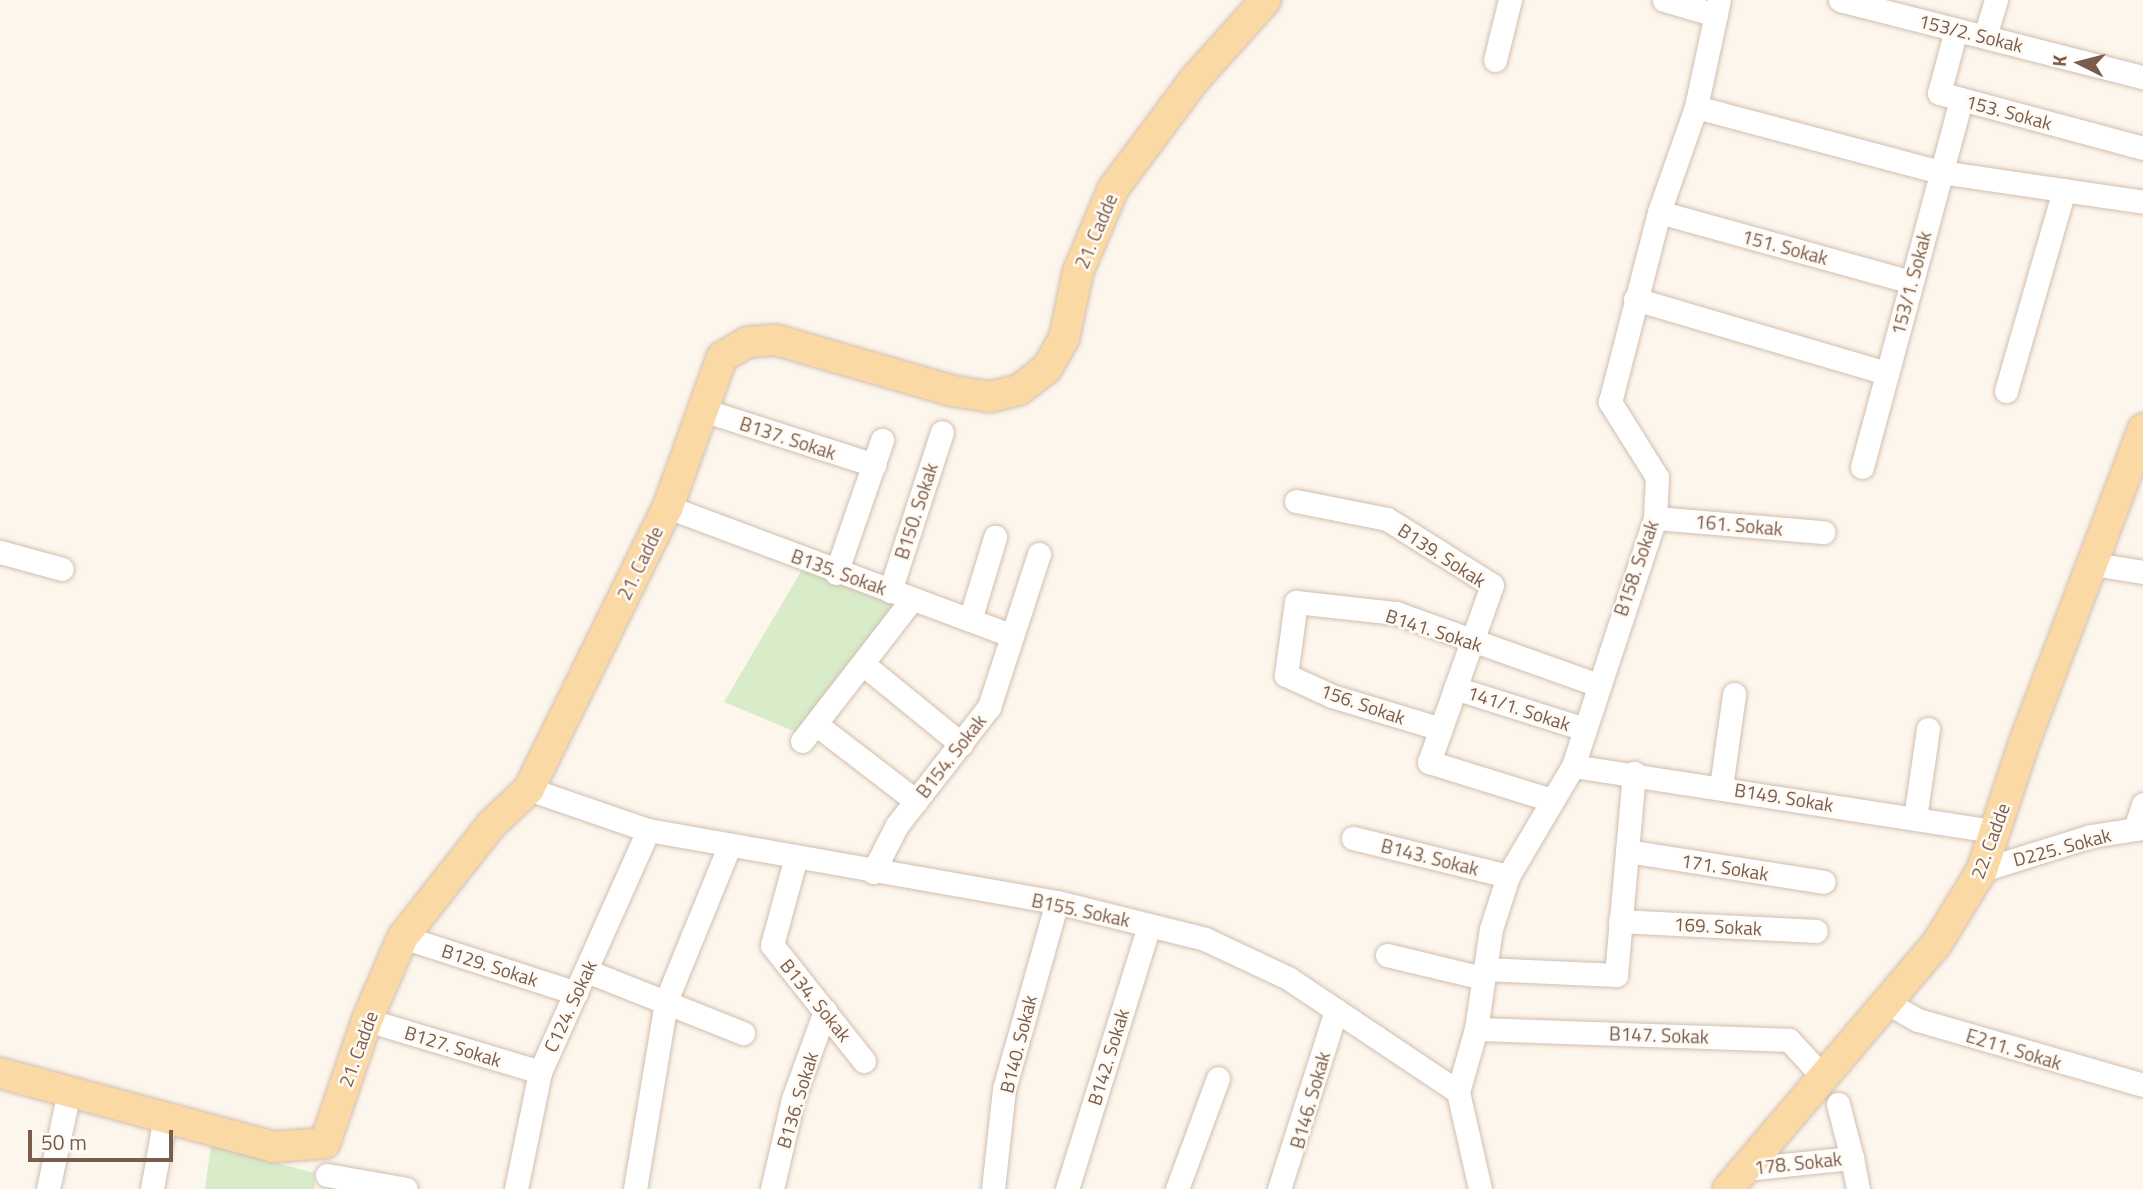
<!DOCTYPE html>
<style>
body{margin:0}
#map{position:relative;width:2143px;height:1189px;overflow:hidden;background:#fdf6ec;font-family:"Titillium Web",sans-serif}
div>[style]{position:absolute}
[style*='--x']{left:calc(var(--x)*1px);top:calc(var(--y)*1px);width:calc(var(--w)*1px);rotate:calc(var(--a)*1deg)}
.green>*{inset:0;background:#d8ecc9}
.roads{filter:drop-shadow(0 0 2px #d1beb0) drop-shadow(0 0 2px #d1beb0)}
.minor>*{height:23px;margin:-11.5px;padding:0 11.5px;transform-origin:11.5px;border-radius:11.5px;background:#fff}
.major>*{height:30px;margin:-15px;padding:0 15px;transform-origin:15px;border-radius:15px;background:#fbd9a5}
span{translate:-50% -50%;white-space:nowrap;text-align:center;line-height:1.15;-webkit-text-stroke:5px #fffaf3;paint-order:stroke}
.street-label{font-size:19px;color:#7a5c4d}
.north{position:absolute;left:2045px;top:28px;width:70px;height:70px;-webkit-text-stroke:5px #fffaf3;paint-order:stroke;rotate:276deg;font-size:19px;font-weight:700;line-height:28px;text-align:center;color:#7a5c4d}
.north::after{content:'';display:block;margin:auto;width:24px;height:32px;background:#7a5c4d;clip-path:polygon(50% 0,100% 100%,50% 72%,0 100%)}
.scale{position:absolute;left:28px;top:1130px;width:145px;height:32px;box-sizing:border-box;border:4px solid #7a5c4d;border-top:0;padding-left:9px;font-size:21px;line-height:24px;white-space:nowrap;color:#7a5c4d;-webkit-text-stroke:5px #fffaf3;paint-order:stroke}
</style>
<div id="map">
<div class="green">
<i style="clip-path:polygon(803px 568px,898px 606px,798px 733px,724px 702px)"></i>
<i style="clip-path:polygon(211px 1145px,314px 1173px,315px 1189px,205px 1189px)"></i>
</div>
<div class="roads">
<div class="minor">
<i style="--x:1664;--y:0;--w:54;--a:16.1"></i>
<i style="--x:1840;--y:0;--w:313;--a:14.3"></i>
<i style="--x:1956;--y:30;--w:65;--a:105.1"></i>
<i style="--x:1939;--y:93;--w:211;--a:15.1"></i>
<i style="--x:1985;--y:36;--w:38;--a:-73"></i>
<i style="--x:1495;--y:60;--w:62;--a:-76"></i>
<i style="--x:1696;--y:107;--w:253;--a:14.9"></i>
<i style="--x:1941;--y:172;--w:204;--a:8.4"></i>
<i style="--x:1659;--y:212;--w:262;--a:15.5"></i>
<i style="--x:1635;--y:299;--w:263;--a:16.4"></i>
<i style="--x:2006;--y:391;--w:209;--a:-73.9"></i>
<i style="--x:703;--y:410;--w:180;--a:17.8"></i>
<i style="--x:1862;--y:467;--w:381;--a:-74.9"></i>
<i style="--x:1296;--y:501;--w:93;--a:11.2"></i>
<i style="--x:1387;--y:519;--w:124;--a:32.2"></i>
<i style="--x:1492;--y:585;--w:188;--a:109.6"></i>
<i style="--x:1429;--y:762;--w:129;--a:17.2"></i>
<i style="--x:668;--y:507;--w:366;--a:20.5"></i>
<i style="--x:1655;--y:518;--w:169;--a:4.8"></i>
<i style="--x:0;--y:552;--w:64;--a:15.3"></i>
<i style="--x:2093;--y:564;--w:51;--a:9.1"></i>
<i style="--x:836;--y:573;--w:141;--a:-70.9"></i>
<i style="--x:890;--y:591;--w:167;--a:-71.9"></i>
<i style="--x:970;--y:620;--w:87;--a:-73.2"></i>
<i style="--x:863;--y:664;--w:127;--a:39.2"></i>
<i style="--x:1455;--y:688;--w:135;--a:17.6"></i>
<i style="--x:817;--y:725;--w:125;--a:37.5"></i>
<i style="--x:1441;--y:729;--w:114;--a:-163.2"></i>
<i style="--x:1332;--y:696;--w:51;--a:-155.5"></i>
<i style="--x:1286;--y:675;--w:74;--a:-82.2"></i>
<i style="--x:1296;--y:602;--w:101;--a:6.3"></i>
<i style="--x:1396;--y:613;--w:214;--a:19.6"></i>
<i style="--x:802;--y:741;--w:180;--a:-52.2"></i>
<i style="--x:1573;--y:766;--w:427;--a:8.8"></i>
<i style="--x:1721;--y:787;--w:94;--a:-82"></i>
<i style="--x:529;--y:789;--w:126;--a:19"></i>
<i style="--x:648;--y:830;--w:415;--a:10"></i>
<i style="--x:1057;--y:902;--w:153;--a:14"></i>
<i style="--x:1205;--y:939;--w:92;--a:25.2"></i>
<i style="--x:1288;--y:978;--w:205;--a:33.8"></i>
<i style="--x:1458;--y:1092;--w:99;--a:77.2"></i>
<i style="--x:1915;--y:818;--w:90;--a:-81.7"></i>
<i style="--x:2135;--y:829;--w:26;--a:-72"></i>
<i style="--x:1353;--y:838;--w:160;--a:13.8"></i>
<i style="--x:1627;--y:851;--w:199;--a:8.9"></i>
<i style="--x:796;--y:857;--w:91;--a:105.3"></i>
<i style="--x:772;--y:945;--w:148;--a:51.6"></i>
<i style="--x:1982;--y:870;--w:114;--a:-17.3"></i>
<i style="--x:2091;--y:836;--w:53;--a:-8.7"></i>
<i style="--x:873;--y:872;--w:53;--a:-62.9"></i>
<i style="--x:897;--y:825;--w:150;--a:-52.1"></i>
<i style="--x:989;--y:707;--w:161;--a:-71.9"></i>
<i style="--x:1620;--y:921;--w:196;--a:2.9"></i>
<i style="--x:403;--y:937;--w:182;--a:17.9"></i>
<i style="--x:1387;--y:955;--w:99;--a:13.5"></i>
<i style="--x:1485;--y:969;--w:131;--a:2.6"></i>
<i style="--x:1616;--y:975;--w:203;--a:-84.9"></i>
<i style="--x:587;--y:971;--w:168;--a:21.7"></i>
<i style="--x:1888;--y:1003;--w:34;--a:30"></i>
<i style="--x:1918;--y:1020;--w:234;--a:16.1"></i>
<i style="--x:367;--y:1020;--w:181;--a:16.7"></i>
<i style="--x:1476;--y:1029;--w:313;--a:2"></i>
<i style="--x:1789;--y:1040;--w:53;--a:47.3"></i>
<i style="--x:1458;--y:1092;--w:66;--a:-74.1"></i>
<i style="--x:1476;--y:1029;--w:101;--a:-81.5"></i>
<i style="--x:1491;--y:929;--w:56;--a:-72.2"></i>
<i style="--x:1508;--y:876;--w:128;--a:-59.4"></i>
<i style="--x:1573;--y:766;--w:261;--a:-71.7"></i>
<i style="--x:1655;--y:518;--w:41;--a:-87.2"></i>
<i style="--x:1657;--y:477;--w:89;--a:-122.1"></i>
<i style="--x:1610;--y:402;--w:196;--a:-75.5"></i>
<i style="--x:1659;--y:212;--w:111;--a:-70.6"></i>
<i style="--x:1696;--y:107;--w:109;--a:-77.9"></i>
<i style="--x:1838;--y:1104;--w:56;--a:75.5"></i>
<i style="--x:1745;--y:1169;--w:108;--a:-5.9"></i>
<i style="--x:1852;--y:1158;--w:32;--a:79"></i>
<i style="--x:327;--y:1175;--w:80;--a:10"></i>
<i style="--x:48;--y:1189;--w:99;--a:-77.8"></i>
<i style="--x:152;--y:1189;--w:73;--a:-79.8"></i>
<i style="--x:516;--y:1189;--w:119;--a:-78.4"></i>
<i style="--x:540;--y:1072;--w:265;--a:-65.9"></i>
<i style="--x:635;--y:1189;--w:191;--a:-80.6"></i>
<i style="--x:666;--y:1001;--w:166;--a:-67.8"></i>
<i style="--x:772;--y:1189;--w:92;--a:-76.9"></i>
<i style="--x:793;--y:1099;--w:94;--a:-70"></i>
<i style="--x:993;--y:1189;--w:101;--a:-83.7"></i>
<i style="--x:1004;--y:1089;--w:194;--a:-74.2"></i>
<i style="--x:1067;--y:1189;--w:276;--a:-72.7"></i>
<i style="--x:1177;--y:1189;--w:118;--a:-69.7"></i>
<i style="--x:1279;--y:1189;--w:188;--a:-72.3"></i>
</div>
<div class="major">
<i style="--x:0;--y:1073;--w:284;--a:15.1"></i>
<i style="--x:274;--y:1147;--w:51;--a:-4.5"></i>
<i style="--x:325;--y:1143;--w:130;--a:-71.1"></i>
<i style="--x:367;--y:1020;--w:90;--a:-66.6"></i>
<i style="--x:403;--y:937;--w:144;--a:-51.8"></i>
<i style="--x:492;--y:824;--w:51;--a:-43.4"></i>
<i style="--x:529;--y:789;--w:314;--a:-63.8"></i>
<i style="--x:668;--y:507;--w:159;--a:-70.2"></i>
<i style="--x:722;--y:357;--w:30;--a:-30"></i>
<i style="--x:748;--y:342;--w:28;--a:-4"></i>
<i style="--x:776;--y:340;--w:184;--a:16.1"></i>
<i style="--x:953;--y:391;--w:37;--a:9"></i>
<i style="--x:990;--y:397;--w:30;--a:-14"></i>
<i style="--x:1019;--y:390;--w:36;--a:-38"></i>
<i style="--x:1047;--y:368;--w:34;--a:-60"></i>
<i style="--x:1064;--y:339;--w:68;--a:-78.2"></i>
<i style="--x:1078;--y:272;--w:90;--a:-67.1"></i>
<i style="--x:1113;--y:189;--w:137;--a:-53.3"></i>
<i style="--x:1195;--y:79;--w:106;--a:-48.1"></i>
<i style="--x:1728;--y:1189;--w:321;--a:-49.6"></i>
<i style="--x:1936;--y:945;--w:88;--a:-58.5"></i>
<i style="--x:1982;--y:870;--w:134;--a:-71.7"></i>
<i style="--x:2024;--y:743;--w:336;--a:-69.2"></i>
</div>
</div>
<div class="street-label">
<span style="left:1971px;top:33px;rotate:14deg">153/2. Sokak</span>
<span style="left:2009px;top:112px;rotate:15deg">153. Sokak</span>
<span style="left:1096px;top:231px;rotate:-67deg">21. Cadde</span>
<span style="left:1785px;top:247px;rotate:15deg">151. Sokak</span>
<span style="left:1911px;top:283px;rotate:-75deg">153/1. Sokak</span>
<span style="left:788px;top:438px;rotate:18deg">B137. Sokak</span>
<span style="left:916px;top:511px;rotate:-72deg">B150. Sokak</span>
<span style="left:1739px;top:525px;rotate:5deg">161. Sokak</span>
<span style="left:1442px;top:555px;rotate:33deg">B139. Sokak</span>
<span style="left:640px;top:563px;rotate:-64deg">21. Cadde</span>
<span style="left:1636px;top:568px;rotate:-71deg">B158. Sokak</span>
<span style="left:839px;top:572px;rotate:20deg">B135. Sokak</span>
<span style="left:1434px;top:630px;rotate:18deg">B141. Sokak</span>
<span style="left:1363px;top:704px;rotate:19deg">156. Sokak</span>
<span style="left:1519px;top:708px;rotate:18deg">141/1. Sokak</span>
<span style="left:951px;top:756px;rotate:-52deg">B154. Sokak</span>
<span style="left:1784px;top:797px;rotate:9deg">B149. Sokak</span>
<span style="left:1990px;top:841px;rotate:-70deg">22. Cadde</span>
<span style="left:2062px;top:847px;rotate:-15deg">D225. Sokak</span>
<span style="left:1430px;top:857px;rotate:14deg">B143. Sokak</span>
<span style="left:1725px;top:867px;rotate:9deg">171. Sokak</span>
<span style="left:1081px;top:910px;rotate:12deg">B155. Sokak</span>
<span style="left:1718px;top:926px;rotate:3deg">169. Sokak</span>
<span style="left:490px;top:965px;rotate:18deg">B129. Sokak</span>
<span style="left:816px;top:1000px;rotate:51deg">B134. Sokak</span>
<span style="left:570px;top:1006px;rotate:-65deg">C124. Sokak</span>
<span style="left:1659px;top:1035px;rotate:2deg">B147. Sokak</span>
<span style="left:1018px;top:1044px;rotate:-76deg">B140. Sokak</span>
<span style="left:453px;top:1046px;rotate:17deg">B127. Sokak</span>
<span style="left:358px;top:1049px;rotate:-70deg">21. Cadde</span>
<span style="left:2014px;top:1049px;rotate:17deg">E211. Sokak</span>
<span style="left:1108px;top:1057px;rotate:-73deg">B142. Sokak</span>
<span style="left:797px;top:1100px;rotate:-73deg">B136. Sokak</span>
<span style="left:1310px;top:1100px;rotate:-74deg">B146. Sokak</span>
<span style="left:1798px;top:1163px;rotate:-6deg">178. Sokak</span>
</div>
<div class="north">K</div>
<div class="scale">50 m</div>
</div>
